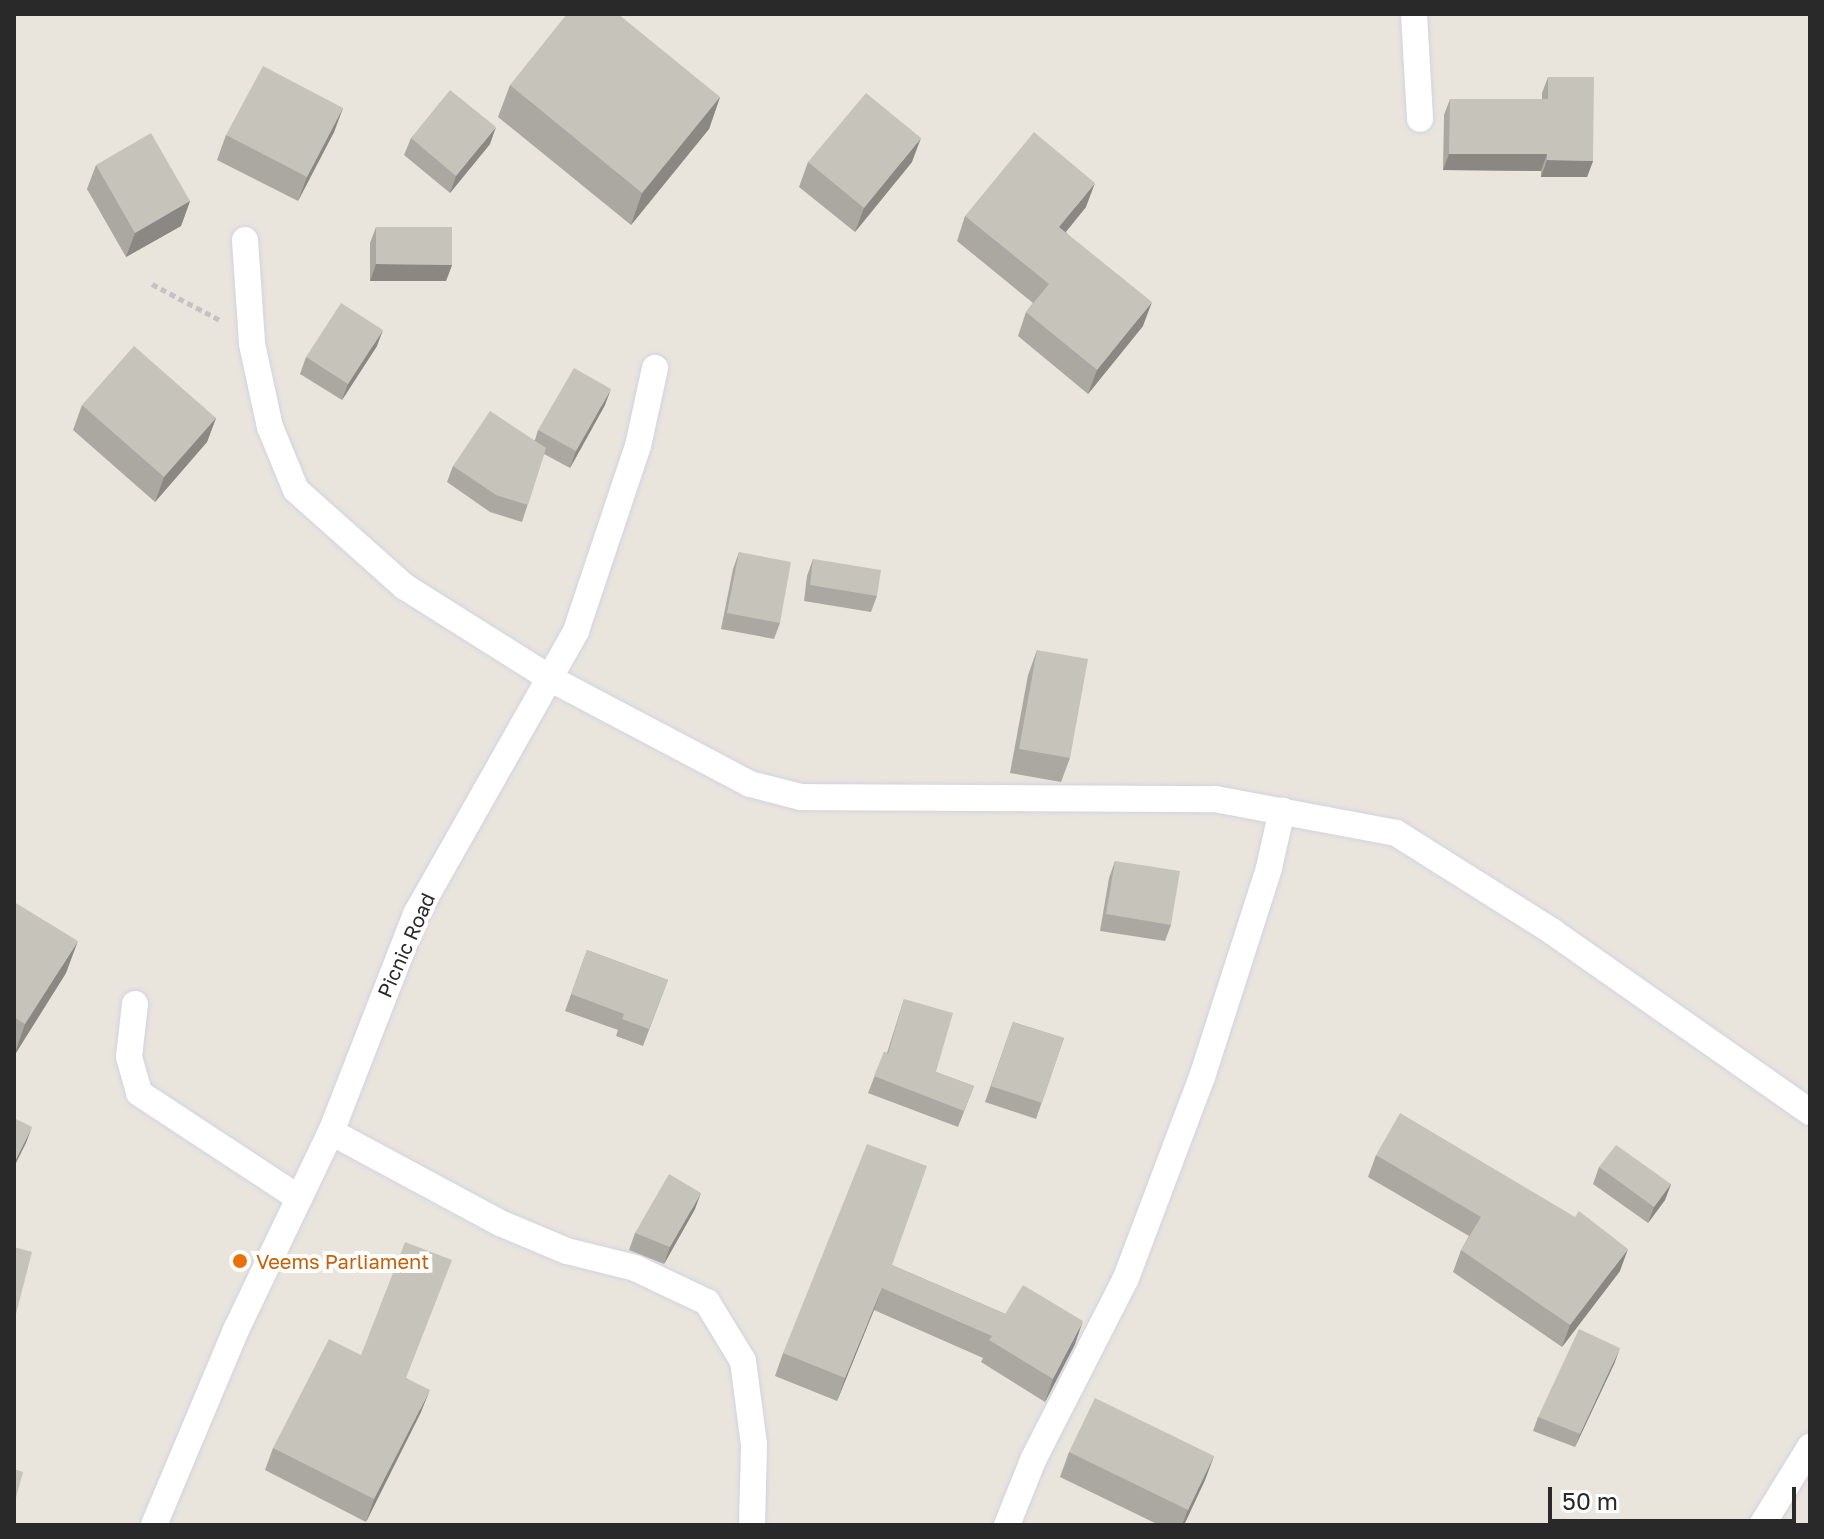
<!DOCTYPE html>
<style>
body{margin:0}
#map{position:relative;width:1824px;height:1539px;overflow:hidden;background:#eae5dc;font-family:"Golos Text",sans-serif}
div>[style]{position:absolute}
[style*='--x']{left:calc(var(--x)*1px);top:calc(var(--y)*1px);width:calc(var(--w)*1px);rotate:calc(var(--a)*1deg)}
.path>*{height:5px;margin-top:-2.5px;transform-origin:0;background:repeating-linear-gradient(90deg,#c3c3c3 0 6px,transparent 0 10px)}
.roads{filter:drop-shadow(0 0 2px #d2d3e1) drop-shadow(0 0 2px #d2d3e1)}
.street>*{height:26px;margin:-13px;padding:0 13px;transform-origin:13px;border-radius:13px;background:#fff}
.wall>*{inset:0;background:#aaa8a1}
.shaded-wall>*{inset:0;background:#8b8883}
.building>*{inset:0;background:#c6c3bb}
.dots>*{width:22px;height:22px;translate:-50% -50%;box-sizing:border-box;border:4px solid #fff;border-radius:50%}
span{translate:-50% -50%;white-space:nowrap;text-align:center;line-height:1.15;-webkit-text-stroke:8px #fff;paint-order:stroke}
.street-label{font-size:20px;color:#292929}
.food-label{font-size:20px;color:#c56008}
.left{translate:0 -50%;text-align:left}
.frame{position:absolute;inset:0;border:16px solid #292929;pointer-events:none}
.scale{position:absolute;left:1548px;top:1487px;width:248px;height:36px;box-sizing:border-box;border:4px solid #292929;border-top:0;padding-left:10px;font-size:24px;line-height:28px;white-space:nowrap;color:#292929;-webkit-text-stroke:6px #fff;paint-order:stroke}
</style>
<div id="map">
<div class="path">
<i style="--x:152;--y:284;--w:79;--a:27.9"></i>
</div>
<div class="roads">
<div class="street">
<i style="--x:1414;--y:14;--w:105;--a:86.7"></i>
<i style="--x:245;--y:240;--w:104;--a:86.1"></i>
<i style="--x:252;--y:344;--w:85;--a:77.8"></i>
<i style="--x:270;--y:427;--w:68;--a:67.6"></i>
<i style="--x:296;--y:490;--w:146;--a:41.7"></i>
<i style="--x:405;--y:587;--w:173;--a:32.2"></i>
<i style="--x:551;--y:679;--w:225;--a:27.8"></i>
<i style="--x:750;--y:784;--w:53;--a:14.3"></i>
<i style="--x:801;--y:797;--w:414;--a:0.3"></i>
<i style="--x:1215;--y:799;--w:184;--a:10.6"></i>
<i style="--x:1396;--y:833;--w:186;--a:32.2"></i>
<i style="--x:1553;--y:932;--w:314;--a:35"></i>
<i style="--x:135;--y:1004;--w:53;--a:96.5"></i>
<i style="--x:129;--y:1057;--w:37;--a:74"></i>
<i style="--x:139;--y:1093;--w:191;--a:33.3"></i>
<i style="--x:331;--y:1132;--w:192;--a:28.3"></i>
<i style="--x:500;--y:1223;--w:73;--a:22.7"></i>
<i style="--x:567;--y:1251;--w:70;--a:14"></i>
<i style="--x:635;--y:1268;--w:80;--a:25.3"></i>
<i style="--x:707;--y:1302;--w:69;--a:58.6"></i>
<i style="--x:743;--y:1361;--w:84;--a:82.5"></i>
<i style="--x:754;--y:1444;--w:81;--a:91.4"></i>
<i style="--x:154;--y:1525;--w:212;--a:-67.2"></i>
<i style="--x:236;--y:1330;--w:220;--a:-64.4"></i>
<i style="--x:331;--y:1132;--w:234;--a:-68.7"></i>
<i style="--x:416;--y:914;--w:325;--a:-60.5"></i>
<i style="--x:576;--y:631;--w:195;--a:-71.5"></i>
<i style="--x:638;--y:446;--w:80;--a:-77.7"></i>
<i style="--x:1007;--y:1525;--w:72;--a:-68.1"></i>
<i style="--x:1034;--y:1458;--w:202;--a:-62.9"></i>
<i style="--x:1126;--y:1278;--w:215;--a:-69.3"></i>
<i style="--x:1202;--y:1077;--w:219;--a:-72.2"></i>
<i style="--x:1269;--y:868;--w:59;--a:-77.4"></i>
<i style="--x:1762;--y:1525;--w:92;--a:-58.4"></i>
</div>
</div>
<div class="wall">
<i style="clip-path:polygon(1548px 77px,1593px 161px,1587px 177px,1541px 177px,1541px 171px,1443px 170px,1444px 115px,1450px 99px,1542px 99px,1542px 93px)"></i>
<i style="clip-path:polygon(510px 85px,720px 97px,709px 129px,631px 225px,498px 117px)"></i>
<i style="clip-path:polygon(343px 108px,334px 132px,298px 201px,217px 160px,226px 135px)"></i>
<i style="clip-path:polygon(411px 138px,490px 144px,450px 193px,404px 155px)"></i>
<i style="clip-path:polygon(808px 162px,912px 162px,855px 232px,799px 187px)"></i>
<i style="clip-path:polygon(96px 165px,190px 201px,181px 226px,126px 257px,87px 189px)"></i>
<i style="clip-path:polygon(1086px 207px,1066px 232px,1143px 326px,1088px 394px,1018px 336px,1026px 312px,1033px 303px,957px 241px,965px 216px)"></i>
<i style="clip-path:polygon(376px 227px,452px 265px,446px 281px,370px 281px,370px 243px)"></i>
<i style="clip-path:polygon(377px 346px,342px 400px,300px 374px,306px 357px)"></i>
<i style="clip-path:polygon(82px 405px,216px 418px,207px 442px,155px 502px,73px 430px)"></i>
<i style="clip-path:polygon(605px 405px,570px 468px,544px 454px,522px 522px,490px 512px,447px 482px,453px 466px,535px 440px,538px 430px)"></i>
<i style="clip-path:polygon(739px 552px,780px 623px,774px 639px,721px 629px,733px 569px)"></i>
<i style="clip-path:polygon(813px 559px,877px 596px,871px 612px,804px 601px,807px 576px)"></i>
<i style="clip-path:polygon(1037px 650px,1070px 758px,1061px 782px,1010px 773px,1028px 675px)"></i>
<i style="clip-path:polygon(1115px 861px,1171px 925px,1165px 941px,1100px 931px,1109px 878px)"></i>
<i style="clip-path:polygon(14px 902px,66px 973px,14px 1056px)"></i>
<i style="clip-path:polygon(587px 950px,668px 980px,643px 1046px,616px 1036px,618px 1030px,565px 1011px)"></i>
<i style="clip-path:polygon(904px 999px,936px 1072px,974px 1086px,958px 1127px,868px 1093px,884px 1052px,887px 1053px)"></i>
<i style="clip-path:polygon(1013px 1022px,1064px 1038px,1036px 1119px,985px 1102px)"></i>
<i style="clip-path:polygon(1376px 1155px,1620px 1271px,1562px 1347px,1453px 1272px,1461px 1250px,1469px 1236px,1368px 1177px)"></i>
<i style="clip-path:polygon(1599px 1167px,1671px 1184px,1665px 1200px,1648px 1223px,1593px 1184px)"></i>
<i style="clip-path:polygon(695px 1209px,664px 1264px,629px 1250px,635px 1233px)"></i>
<i style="clip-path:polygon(892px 1265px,1075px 1344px,1045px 1402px,981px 1362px,983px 1358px,874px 1310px,837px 1401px,775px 1376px,783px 1353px)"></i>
<i style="clip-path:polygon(1615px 1362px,1575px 1447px,1533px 1431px,1538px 1417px)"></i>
<i style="clip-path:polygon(407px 1378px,421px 1412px,366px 1522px,265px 1470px,273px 1448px)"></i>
<i style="clip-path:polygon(1069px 1452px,1214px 1456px,1205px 1480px,1184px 1525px,1159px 1525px,1060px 1477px)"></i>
</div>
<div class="shaded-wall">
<i style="clip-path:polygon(720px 97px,709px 129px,631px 225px,642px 193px)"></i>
<i style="clip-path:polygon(343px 108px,334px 132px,298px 201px,307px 177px)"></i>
<i style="clip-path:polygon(496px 127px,490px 144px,450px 193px,456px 176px)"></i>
<i style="clip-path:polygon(921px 138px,912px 162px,855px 232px,864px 208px)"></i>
<i style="clip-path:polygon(1449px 154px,1547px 154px,1541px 171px,1443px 170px)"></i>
<i style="clip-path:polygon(1547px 160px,1593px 161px,1587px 177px,1541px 177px)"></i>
<i style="clip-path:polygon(1095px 183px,1086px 207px,1050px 251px,1059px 227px)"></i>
<i style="clip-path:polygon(190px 201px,181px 226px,126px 257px,135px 233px)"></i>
<i style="clip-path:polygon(376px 264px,452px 265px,446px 281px,370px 281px)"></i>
<i style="clip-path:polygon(1152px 302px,1143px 326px,1088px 394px,1097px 370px)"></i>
<i style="clip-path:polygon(383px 330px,377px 346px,342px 400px,348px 384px)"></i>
<i style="clip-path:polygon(611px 389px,605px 405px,570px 468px,576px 451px)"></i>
<i style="clip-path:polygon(216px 418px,207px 442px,155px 502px,164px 477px)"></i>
<i style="clip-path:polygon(78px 941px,66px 973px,14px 1056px,25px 1024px)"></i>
<i style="clip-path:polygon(32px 1127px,26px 1143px,14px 1167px,14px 1163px)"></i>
<i style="clip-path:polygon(1671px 1184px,1665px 1200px,1648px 1223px,1654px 1207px)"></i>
<i style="clip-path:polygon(701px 1193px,695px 1209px,664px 1264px,670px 1247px)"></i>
<i style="clip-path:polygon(1628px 1249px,1620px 1271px,1562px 1347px,1570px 1325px)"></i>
<i style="clip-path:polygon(882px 1288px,874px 1310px,837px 1401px,845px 1378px)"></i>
<i style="clip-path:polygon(1083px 1321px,1075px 1344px,1045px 1402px,1053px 1379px)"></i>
<i style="clip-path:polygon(1620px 1348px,1615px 1362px,1575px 1447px,1580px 1434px)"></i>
<i style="clip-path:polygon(430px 1390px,421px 1412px,366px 1522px,374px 1499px)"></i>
<i style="clip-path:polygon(1214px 1456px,1205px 1480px,1184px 1525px,1182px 1525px,1188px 1510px)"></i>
</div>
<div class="building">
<i style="clip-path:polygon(567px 14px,618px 14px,720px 97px,642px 193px,510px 85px)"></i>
<i style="clip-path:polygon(263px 66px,343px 108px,307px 177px,226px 135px)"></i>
<i style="clip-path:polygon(1548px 77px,1594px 77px,1593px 161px,1547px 160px,1547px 154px,1449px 154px,1450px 99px,1548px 99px)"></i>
<i style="clip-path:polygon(450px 90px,496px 127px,456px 176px,411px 138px)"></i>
<i style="clip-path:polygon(866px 93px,921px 138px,864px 208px,808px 162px)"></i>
<i style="clip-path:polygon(1034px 132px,1095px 183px,1059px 227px,1152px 302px,1097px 370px,1026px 312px,1049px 284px,965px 216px)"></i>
<i style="clip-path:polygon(151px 133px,190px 201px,135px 233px,96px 165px)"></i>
<i style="clip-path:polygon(376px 227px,452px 227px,452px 265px,376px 264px)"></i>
<i style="clip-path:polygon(341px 303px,383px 330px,348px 384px,306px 357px)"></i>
<i style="clip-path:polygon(134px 346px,216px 418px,164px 477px,82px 405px)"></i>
<i style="clip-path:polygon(574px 368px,611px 389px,576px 451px,538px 430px)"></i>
<i style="clip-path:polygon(490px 411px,546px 448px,528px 505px,496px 495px,453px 466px)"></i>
<i style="clip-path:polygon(739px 552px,791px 562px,780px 623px,727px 613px)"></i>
<i style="clip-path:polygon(813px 559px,881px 570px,877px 596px,810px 585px)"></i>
<i style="clip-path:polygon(1037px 650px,1088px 659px,1070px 758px,1019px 749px)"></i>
<i style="clip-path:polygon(1115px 861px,1180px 871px,1171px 925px,1106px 914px)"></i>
<i style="clip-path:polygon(14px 902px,78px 941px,25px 1024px,14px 1017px)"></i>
<i style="clip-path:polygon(587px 950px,668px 980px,649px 1029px,622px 1019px,624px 1014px,571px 994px)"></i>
<i style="clip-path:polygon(904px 999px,953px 1013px,936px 1072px,974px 1086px,964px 1111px,874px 1076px,884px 1052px,888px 1054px)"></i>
<i style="clip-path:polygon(1013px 1022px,1064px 1038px,1042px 1103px,991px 1086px)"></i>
<i style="clip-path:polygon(1400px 1113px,1575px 1217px,1579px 1211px,1628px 1249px,1570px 1325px,1461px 1250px,1481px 1217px,1376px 1155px)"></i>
<i style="clip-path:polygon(14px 1118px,32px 1127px,14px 1163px)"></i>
<i style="clip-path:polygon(867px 1144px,927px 1166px,892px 1265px,1005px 1314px,1023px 1285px,1083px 1321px,1053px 1379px,989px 1340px,992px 1336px,882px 1288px,845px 1378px,783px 1353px)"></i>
<i style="clip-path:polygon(1616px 1145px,1671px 1184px,1654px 1207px,1599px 1167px)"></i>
<i style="clip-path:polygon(669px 1174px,701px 1193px,670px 1247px,635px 1233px)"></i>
<i style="clip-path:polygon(405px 1242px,452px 1260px,406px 1378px,430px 1390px,374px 1499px,273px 1448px,329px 1339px,361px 1355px)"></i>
<i style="clip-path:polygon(14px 1247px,32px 1252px,16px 1314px,14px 1313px)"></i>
<i style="clip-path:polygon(1579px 1329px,1620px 1348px,1580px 1434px,1538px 1417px)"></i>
<i style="clip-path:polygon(1095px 1398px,1214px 1456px,1188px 1510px,1069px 1452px)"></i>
<i style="clip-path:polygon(14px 1469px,23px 1472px,14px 1505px)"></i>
</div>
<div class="dots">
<i style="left:240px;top:1261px;background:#e8710a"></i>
</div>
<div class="street-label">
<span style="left:406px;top:945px;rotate:-66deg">Picnic Road</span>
</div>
<div class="food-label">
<span class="left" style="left:256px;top:1261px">Veems Parliament</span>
</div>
<div class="frame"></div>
<div class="scale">50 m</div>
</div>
